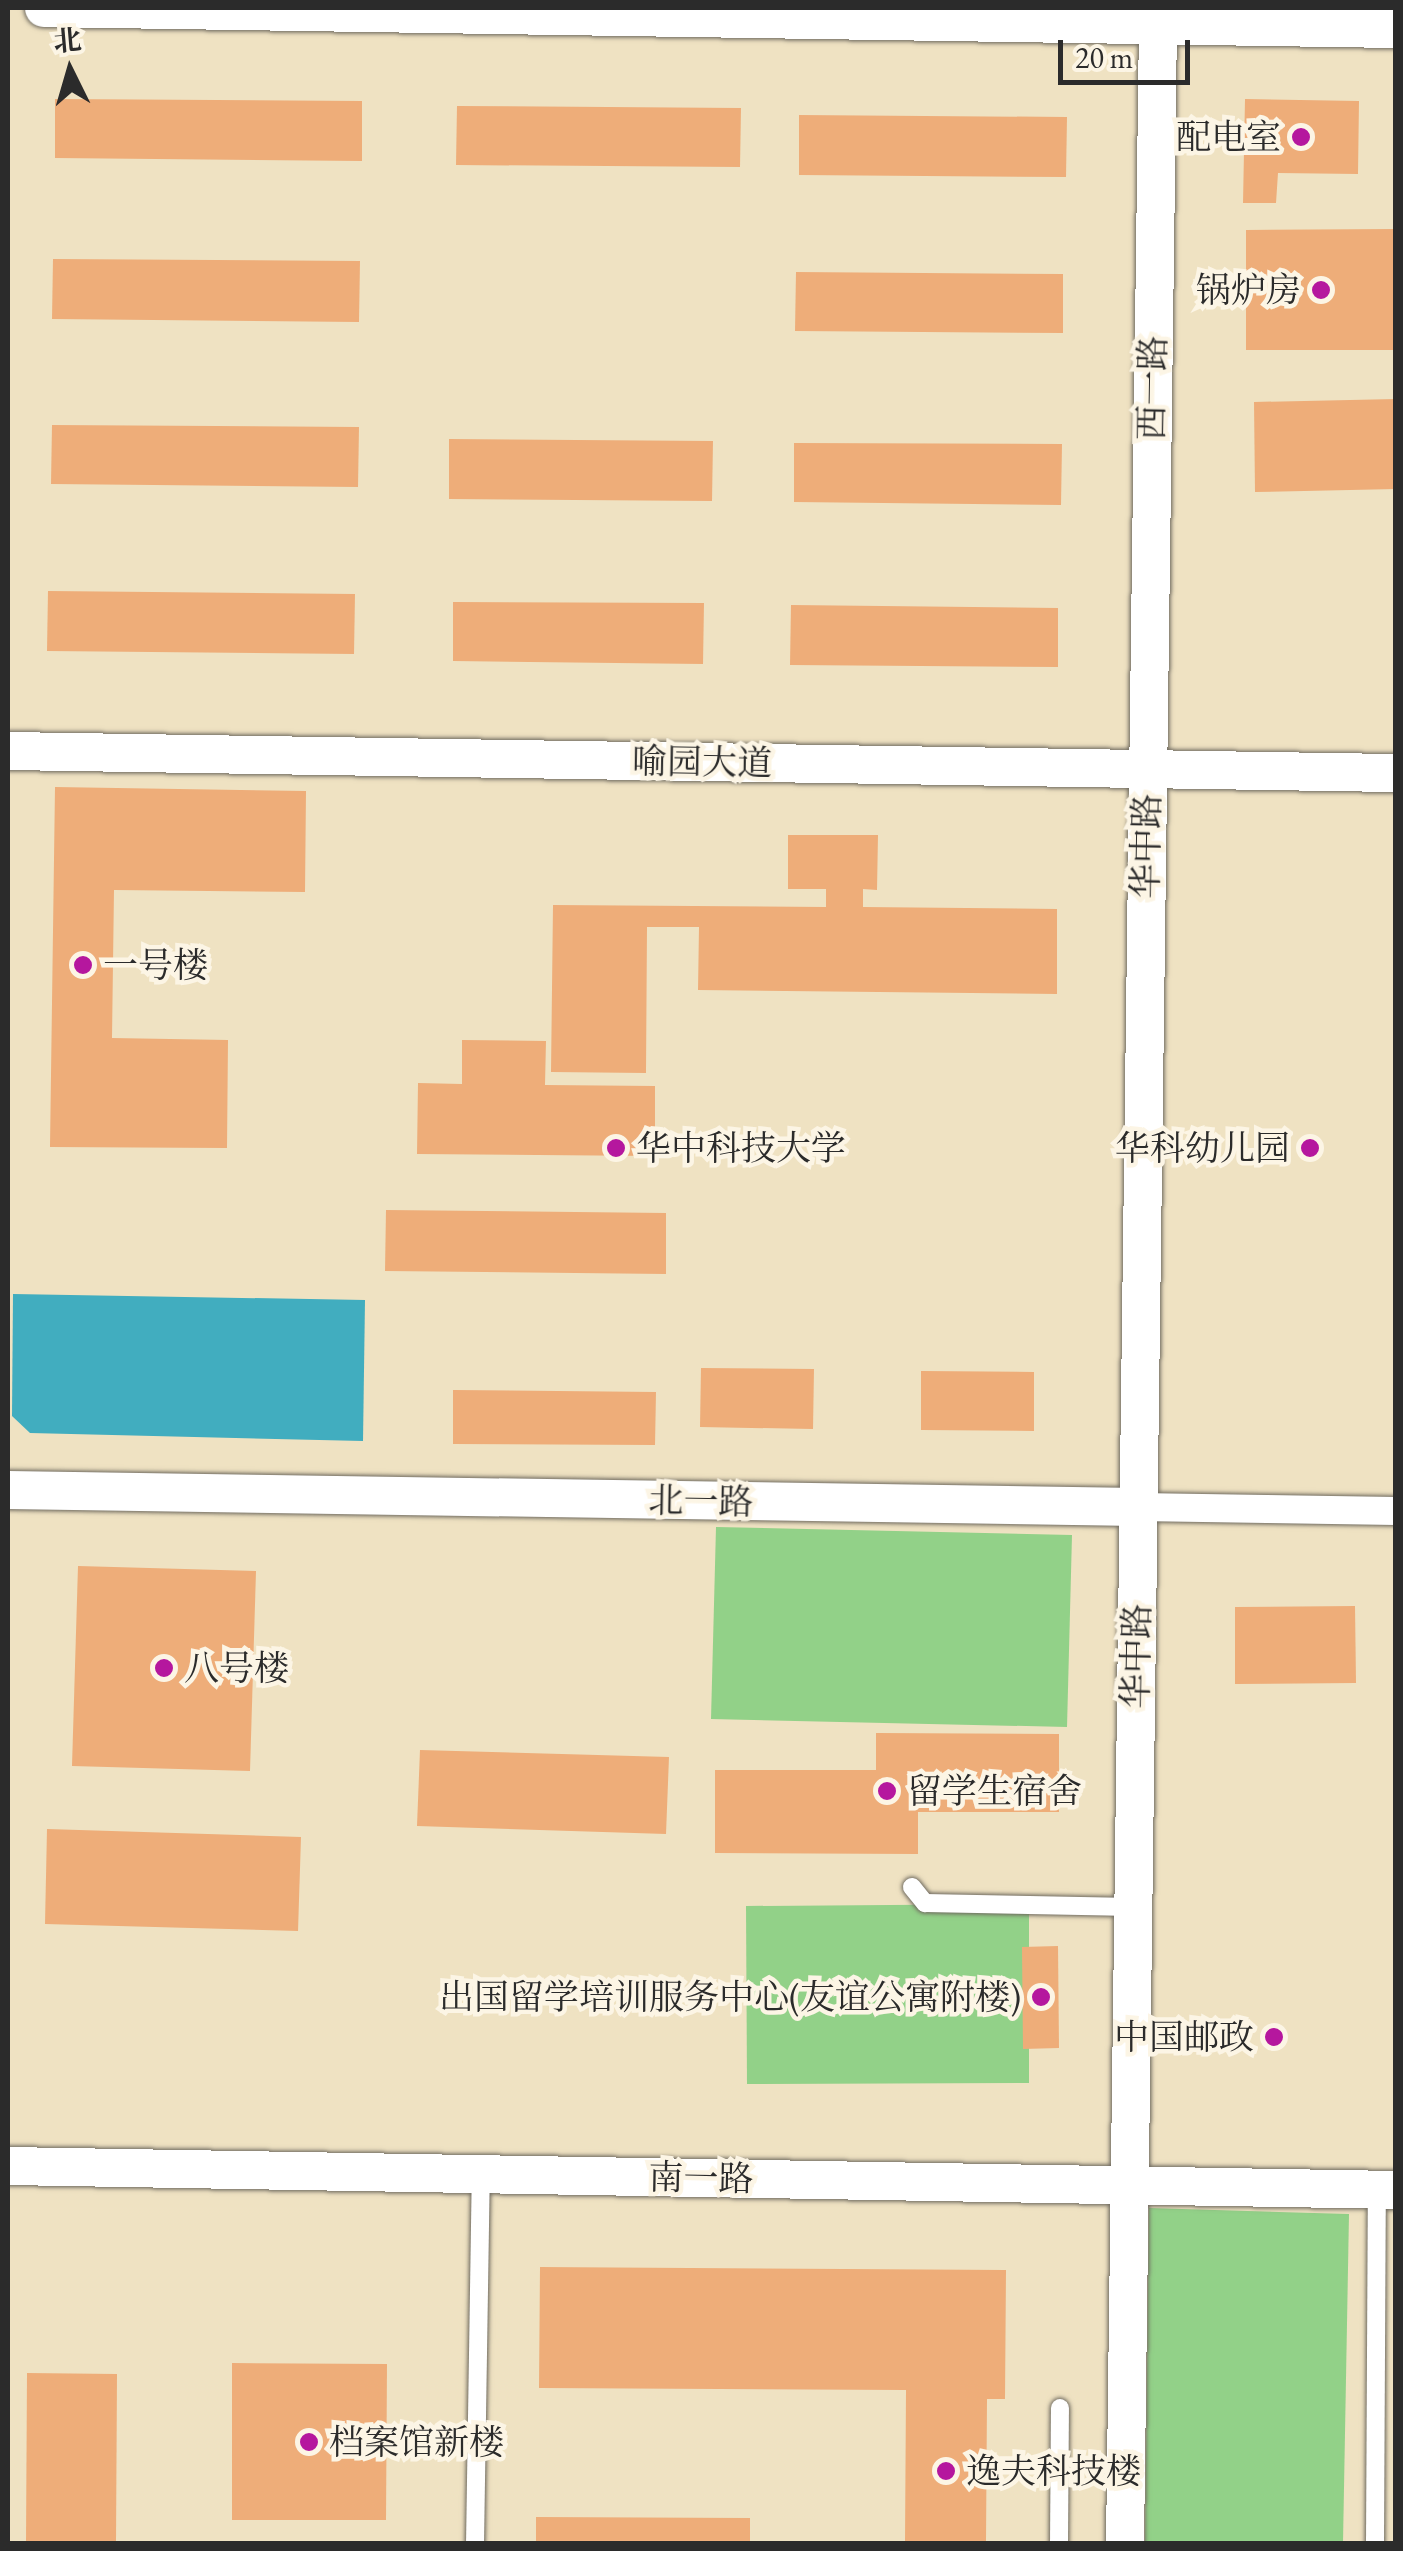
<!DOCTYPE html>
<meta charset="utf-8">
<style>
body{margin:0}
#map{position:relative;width:1403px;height:2551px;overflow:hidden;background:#efe2c2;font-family:"EB Garamond","Noto Serif SC",serif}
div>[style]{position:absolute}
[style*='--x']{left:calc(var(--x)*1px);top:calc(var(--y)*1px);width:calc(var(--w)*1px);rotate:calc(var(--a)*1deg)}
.green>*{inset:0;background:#92d188}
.water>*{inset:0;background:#41adbf}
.building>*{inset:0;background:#eead79}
.roads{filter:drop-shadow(0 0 2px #706b60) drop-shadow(0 0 2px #706b60)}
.service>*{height:18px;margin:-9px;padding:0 9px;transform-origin:9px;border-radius:9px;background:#fff}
.pedestrian>*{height:28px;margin:-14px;padding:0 14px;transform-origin:14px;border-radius:14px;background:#fff}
.minor>*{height:38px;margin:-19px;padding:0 19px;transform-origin:19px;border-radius:19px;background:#fff}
.dots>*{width:28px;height:28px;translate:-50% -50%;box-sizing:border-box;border:5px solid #fcf5e5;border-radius:50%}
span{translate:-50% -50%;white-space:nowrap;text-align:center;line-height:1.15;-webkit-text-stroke:9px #fcf5e5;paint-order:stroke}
.poi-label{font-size:35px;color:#2b2b2b}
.right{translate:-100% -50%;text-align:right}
.left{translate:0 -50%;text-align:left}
.street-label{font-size:35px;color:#2b2b2b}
.frame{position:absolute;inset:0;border:10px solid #2b2b2b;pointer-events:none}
.north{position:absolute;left:20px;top:20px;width:100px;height:100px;-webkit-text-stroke:8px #fcf5e5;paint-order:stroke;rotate:355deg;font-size:28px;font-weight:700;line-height:40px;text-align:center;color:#2b2b2b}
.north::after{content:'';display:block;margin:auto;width:35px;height:45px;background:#2b2b2b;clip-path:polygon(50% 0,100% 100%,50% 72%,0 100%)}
.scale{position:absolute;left:1058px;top:40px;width:132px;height:45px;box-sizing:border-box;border:5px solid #2b2b2b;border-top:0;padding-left:12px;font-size:30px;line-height:35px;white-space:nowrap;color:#2b2b2b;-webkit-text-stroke:8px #fcf5e5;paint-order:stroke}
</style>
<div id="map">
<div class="green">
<i style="clip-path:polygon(716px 1527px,1072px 1535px,1067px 1727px,711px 1719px)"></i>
<i style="clip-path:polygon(1029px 1904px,1029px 2083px,747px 2084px,746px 1906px)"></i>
<i style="clip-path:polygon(1149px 2208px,1349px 2214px,1343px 2543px,1145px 2543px)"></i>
</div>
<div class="water">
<i style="clip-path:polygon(13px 1294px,365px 1300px,363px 1441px,30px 1433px,12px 1416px)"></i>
</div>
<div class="building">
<i style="clip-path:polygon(55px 99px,362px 101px,362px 161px,55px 158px)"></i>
<i style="clip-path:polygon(1245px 99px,1359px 101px,1358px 174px,1278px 173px,1276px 203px,1243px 203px)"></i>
<i style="clip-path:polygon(457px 106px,741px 108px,740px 167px,456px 165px)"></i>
<i style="clip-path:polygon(799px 115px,1067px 117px,1066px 177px,799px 175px)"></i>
<i style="clip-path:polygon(1396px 229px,1396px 350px,1246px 350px,1246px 230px)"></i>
<i style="clip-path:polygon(53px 259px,360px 261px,359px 322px,52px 319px)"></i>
<i style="clip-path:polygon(796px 272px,1063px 274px,1063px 333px,795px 331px)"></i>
<i style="clip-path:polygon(1396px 399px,1396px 489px,1255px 492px,1254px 402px)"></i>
<i style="clip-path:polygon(52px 425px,359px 427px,358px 487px,51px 484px)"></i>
<i style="clip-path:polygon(449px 439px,713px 441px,712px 501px,449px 499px)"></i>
<i style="clip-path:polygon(794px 443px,1062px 444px,1061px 505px,794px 502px)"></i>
<i style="clip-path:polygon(48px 591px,355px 594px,354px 654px,47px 651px)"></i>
<i style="clip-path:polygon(453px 602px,704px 603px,703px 664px,453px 661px)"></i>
<i style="clip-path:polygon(791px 605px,1058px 608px,1058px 667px,790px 665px)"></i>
<i style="clip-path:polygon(55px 787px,306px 791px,305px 892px,114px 890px,112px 1038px,228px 1040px,227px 1148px,50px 1147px)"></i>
<i style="clip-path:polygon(788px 835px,878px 835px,877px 890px,863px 889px,863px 907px,1057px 909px,1057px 994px,698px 990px,699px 927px,647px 927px,646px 1073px,551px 1072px,553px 905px,826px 907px,826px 889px,788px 889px)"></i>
<i style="clip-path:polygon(462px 1040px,546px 1041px,545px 1085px,655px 1086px,655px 1156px,417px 1154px,418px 1083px,462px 1084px)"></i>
<i style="clip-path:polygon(386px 1210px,666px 1213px,666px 1274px,385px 1271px)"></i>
<i style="clip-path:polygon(701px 1368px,814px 1369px,813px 1429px,700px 1427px)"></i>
<i style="clip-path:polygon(921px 1371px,1034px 1372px,1034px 1431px,921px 1430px)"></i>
<i style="clip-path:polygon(453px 1390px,656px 1392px,655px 1445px,453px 1444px)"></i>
<i style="clip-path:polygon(78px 1566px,256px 1571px,250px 1771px,72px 1766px)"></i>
<i style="clip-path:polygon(1355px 1606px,1356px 1683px,1235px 1684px,1235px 1607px)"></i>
<i style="clip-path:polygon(876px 1733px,1059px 1734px,1059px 1812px,918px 1812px,918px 1854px,715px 1853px,715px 1770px,876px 1770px)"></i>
<i style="clip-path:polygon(420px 1750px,669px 1757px,666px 1834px,417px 1826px)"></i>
<i style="clip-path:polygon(47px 1829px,301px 1837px,298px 1931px,45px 1924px)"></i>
<i style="clip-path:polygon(1058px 1946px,1059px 2048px,1023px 2049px,1022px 1947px)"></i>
<i style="clip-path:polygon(540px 2267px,1006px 2270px,1005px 2399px,987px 2399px,986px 2544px,905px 2544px,906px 2390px,539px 2388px)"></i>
<i style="clip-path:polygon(232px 2363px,387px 2364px,386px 2520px,232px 2520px)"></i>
<i style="clip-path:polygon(27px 2373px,117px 2374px,116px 2544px,26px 2544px)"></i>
<i style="clip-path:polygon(536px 2517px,750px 2518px,750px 2544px,536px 2544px)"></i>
</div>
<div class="roads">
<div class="service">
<i style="--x:912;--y:1887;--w:21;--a:51"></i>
<i style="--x:925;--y:1903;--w:208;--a:1.1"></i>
<i style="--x:475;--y:2544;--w:370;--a:-89.1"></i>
<i style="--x:1059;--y:2544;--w:136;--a:-89.6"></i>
<i style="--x:1375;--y:2544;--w:354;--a:-89.7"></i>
</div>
<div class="pedestrian">
<i style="--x:1138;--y:1507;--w:258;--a:0.9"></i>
</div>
<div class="minor">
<i style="--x:44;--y:8;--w:1352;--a:0.89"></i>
<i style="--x:8;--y:751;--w:1388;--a:0.91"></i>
<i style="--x:8;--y:1490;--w:1130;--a:0.86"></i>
<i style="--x:8;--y:2166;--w:1388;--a:0.99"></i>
<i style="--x:1125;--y:2544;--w:2536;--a:-89.25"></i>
</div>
</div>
<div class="dots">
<i style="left:1301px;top:137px;background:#b5179e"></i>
<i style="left:1321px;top:290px;background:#b5179e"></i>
<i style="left:83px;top:965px;background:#b5179e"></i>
<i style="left:616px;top:1148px;background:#b5179e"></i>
<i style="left:1310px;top:1148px;background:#b5179e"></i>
<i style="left:164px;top:1668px;background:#b5179e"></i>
<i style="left:887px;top:1791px;background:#b5179e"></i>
<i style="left:1041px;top:1997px;background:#b5179e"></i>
<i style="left:1274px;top:2037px;background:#b5179e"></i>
<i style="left:309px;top:2442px;background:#b5179e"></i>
<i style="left:946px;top:2471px;background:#b5179e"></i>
</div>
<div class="poi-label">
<span class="right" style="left:1281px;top:137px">配电室</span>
<span class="right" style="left:1301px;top:290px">锅炉房</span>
<span class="left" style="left:103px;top:965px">一号楼</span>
<span class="left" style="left:636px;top:1148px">华中科技大学</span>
<span class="right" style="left:1290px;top:1148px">华科幼儿园</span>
<span class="left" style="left:184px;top:1668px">八号楼</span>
<span class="left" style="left:907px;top:1791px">留学生宿舍</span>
<span class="right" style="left:1021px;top:1997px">出国留学培训服务中心(友谊公寓附楼)</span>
<span class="right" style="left:1254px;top:2037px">中国邮政</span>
<span class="left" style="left:329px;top:2442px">档案馆新楼</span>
<span class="left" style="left:966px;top:2471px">逸夫科技楼</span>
</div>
<div class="street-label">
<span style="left:1152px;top:388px;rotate:-89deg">西一路</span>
<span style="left:702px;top:762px;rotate:1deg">喻园大道</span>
<span style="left:1146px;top:846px;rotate:-89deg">华中路</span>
<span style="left:701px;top:1501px;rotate:1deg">北一路</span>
<span style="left:1136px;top:1656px;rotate:-89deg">华中路</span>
<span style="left:701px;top:2178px;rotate:1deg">南一路</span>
</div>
<div class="frame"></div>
<div class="north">北</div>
<div class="scale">20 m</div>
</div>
